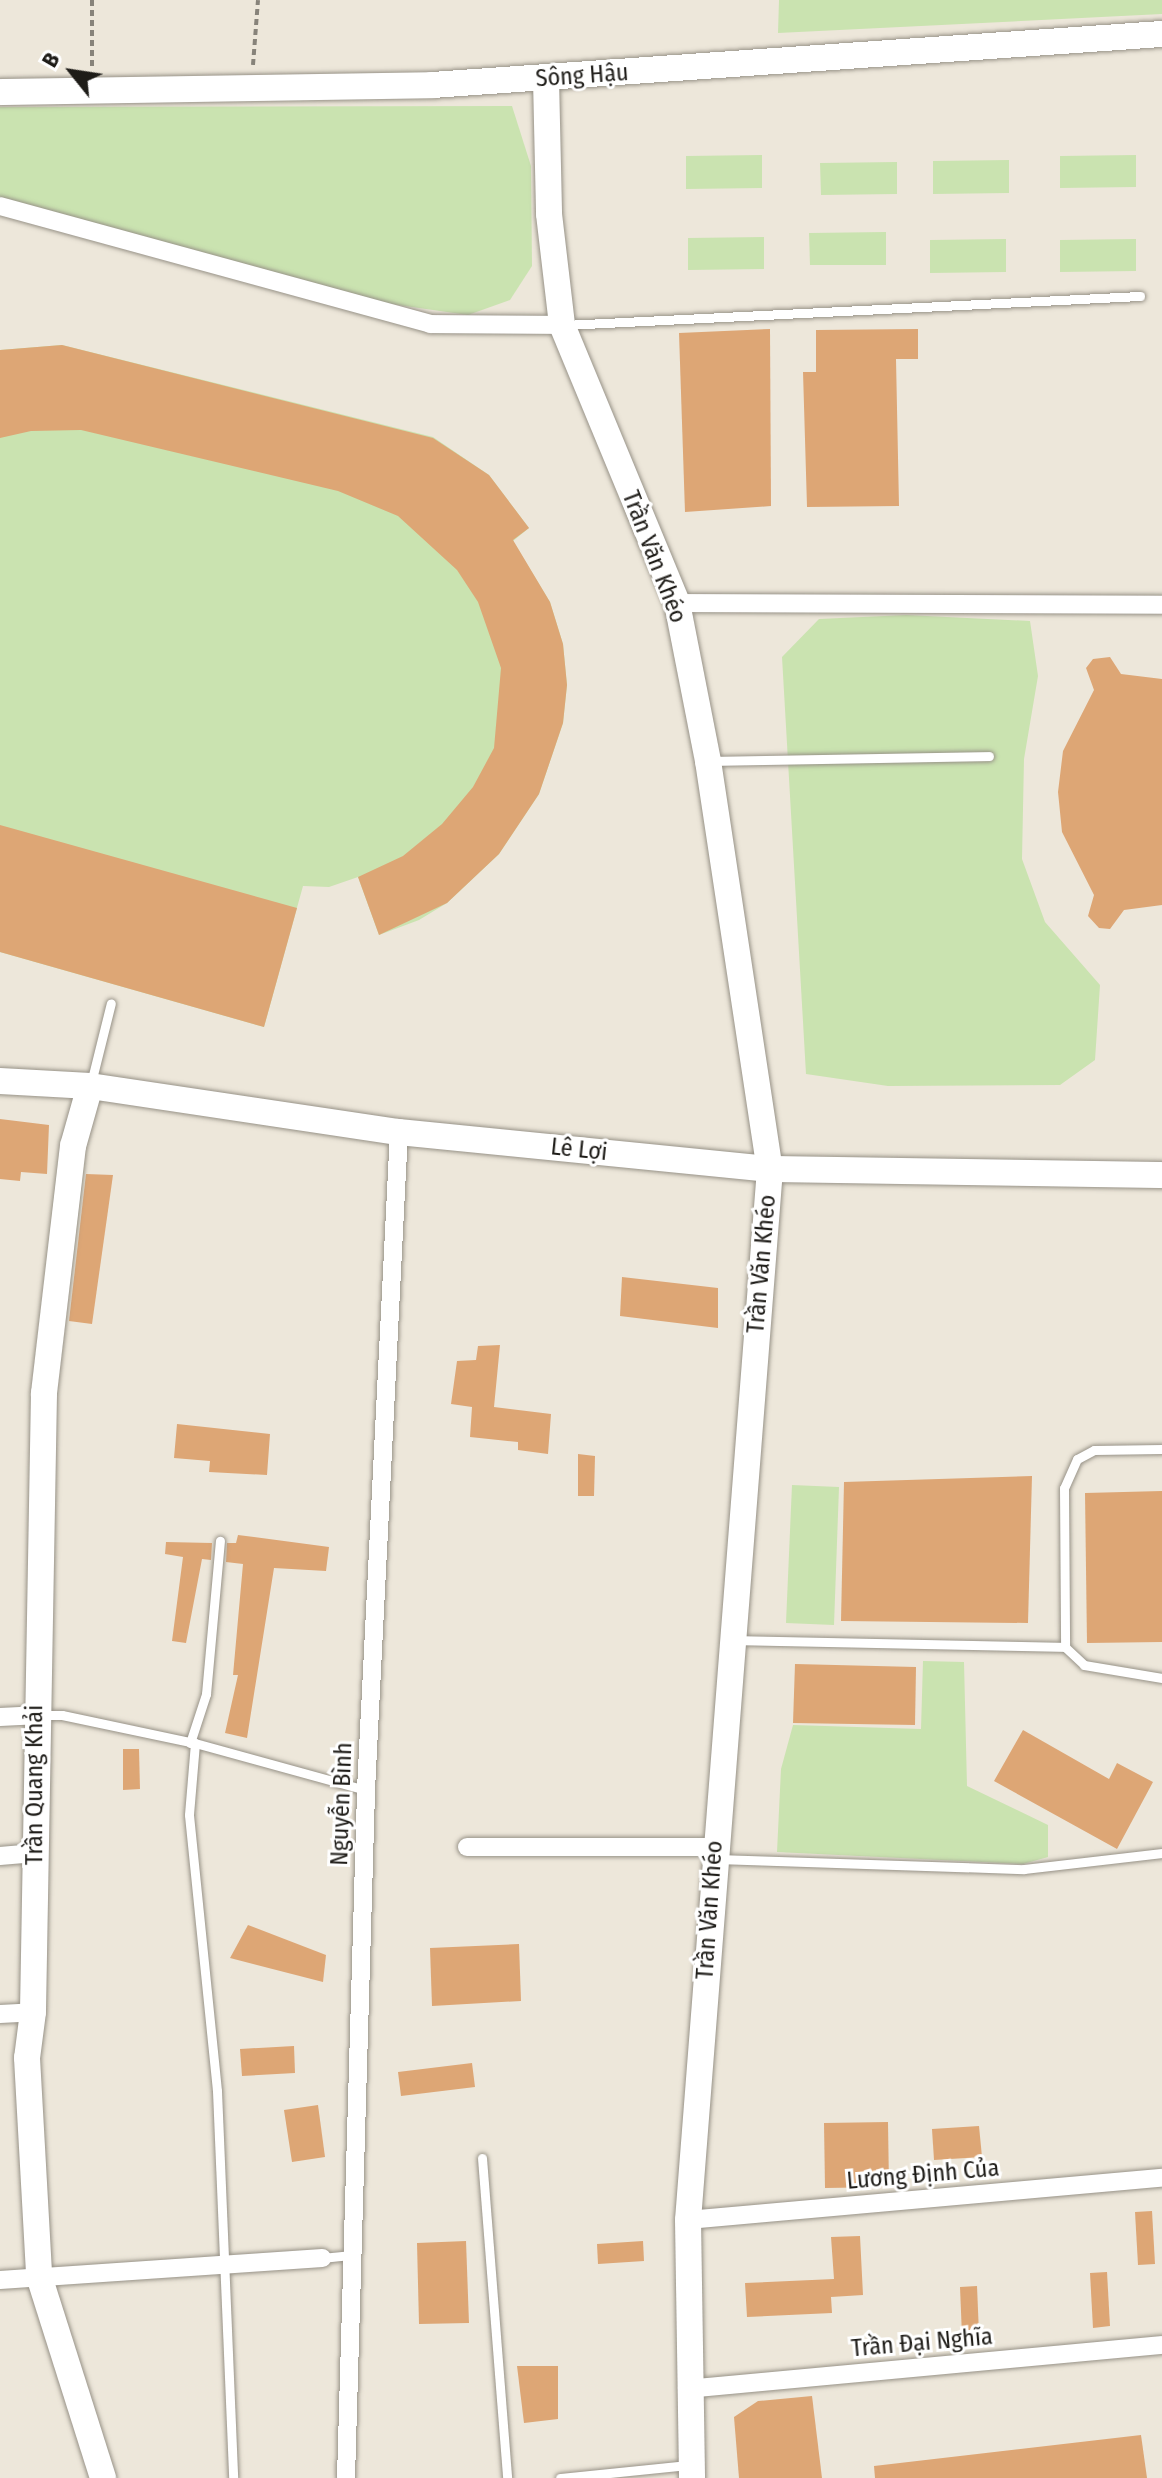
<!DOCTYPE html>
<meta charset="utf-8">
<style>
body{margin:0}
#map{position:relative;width:1162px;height:2478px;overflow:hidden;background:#ede7da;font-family:"Fira Sans Condensed",sans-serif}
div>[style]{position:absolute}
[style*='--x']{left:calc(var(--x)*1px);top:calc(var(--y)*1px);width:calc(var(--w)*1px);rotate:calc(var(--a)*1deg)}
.green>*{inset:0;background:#cae3b0}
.building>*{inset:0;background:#dda675}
.path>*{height:4px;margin-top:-2px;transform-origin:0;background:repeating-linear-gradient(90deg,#87837a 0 6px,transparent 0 10px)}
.roads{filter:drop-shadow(0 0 2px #979287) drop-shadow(0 0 2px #979287)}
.lane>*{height:9px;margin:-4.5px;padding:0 4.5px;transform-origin:4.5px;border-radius:4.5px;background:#fff}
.street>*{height:18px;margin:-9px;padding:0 9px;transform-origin:9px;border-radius:9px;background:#fff}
.secondary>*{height:26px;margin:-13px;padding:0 13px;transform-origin:13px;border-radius:13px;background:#fff}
span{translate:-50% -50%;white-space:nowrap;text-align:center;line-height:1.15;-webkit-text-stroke:6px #fff;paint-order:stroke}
.street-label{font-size:24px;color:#1e1c18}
.north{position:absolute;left:32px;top:32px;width:80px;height:80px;-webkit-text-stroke:6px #fff;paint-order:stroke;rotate:300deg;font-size:22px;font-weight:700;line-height:32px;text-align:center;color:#1e1c18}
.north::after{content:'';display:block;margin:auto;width:28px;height:36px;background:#1e1c18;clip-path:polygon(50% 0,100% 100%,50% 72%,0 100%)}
</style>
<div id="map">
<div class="green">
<i style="clip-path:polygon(779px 0,1162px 0,1162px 14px,778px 33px)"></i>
<i style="clip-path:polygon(512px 106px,531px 166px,532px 266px,510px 300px,468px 315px,363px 300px,0 199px,0 107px)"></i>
<i style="clip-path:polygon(762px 155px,762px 188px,686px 189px,686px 156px)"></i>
<i style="clip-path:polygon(1136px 155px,1136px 187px,1060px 188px,1060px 156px)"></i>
<i style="clip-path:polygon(1009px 160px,1009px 193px,933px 194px,933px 161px)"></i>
<i style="clip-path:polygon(897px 162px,897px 194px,821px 195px,820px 163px)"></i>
<i style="clip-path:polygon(886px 232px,886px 265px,810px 265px,809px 233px)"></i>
<i style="clip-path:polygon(764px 237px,764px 269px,688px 270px,688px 238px)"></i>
<i style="clip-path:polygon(1006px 239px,1006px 272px,930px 273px,930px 240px)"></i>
<i style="clip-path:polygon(1136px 239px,1136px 271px,1060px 272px,1060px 240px)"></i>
<i style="clip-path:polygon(62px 345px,433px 437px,489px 475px,529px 528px,513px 541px,550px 602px,563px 644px,567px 685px,563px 723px,539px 794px,499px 854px,447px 903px,419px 920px,379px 935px,358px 877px,329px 887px,303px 886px,264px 1027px,0 952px,0 350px)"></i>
<i style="clip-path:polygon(906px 615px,1030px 621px,1038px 676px,1024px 759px,1022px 859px,1045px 922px,1100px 985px,1095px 1060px,1060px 1085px,888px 1086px,806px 1074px,782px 657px,819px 619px)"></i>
<i style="clip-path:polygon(792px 1485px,839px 1487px,834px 1625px,786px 1623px)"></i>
<i style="clip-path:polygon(923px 1661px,964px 1662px,967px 1786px,1048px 1825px,1048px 1857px,1023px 1864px,777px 1852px,781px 1769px,793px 1725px,921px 1729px)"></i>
</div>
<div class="building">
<i style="clip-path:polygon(770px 329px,771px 506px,685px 512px,679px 333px)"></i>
<i style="clip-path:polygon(918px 329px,918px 359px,896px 359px,899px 506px,807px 507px,803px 372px,816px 372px,816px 330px)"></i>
<i style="clip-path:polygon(62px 345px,433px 438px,489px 475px,529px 528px,513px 540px,550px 602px,563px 644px,567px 685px,563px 723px,539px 794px,499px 854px,447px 903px,379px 935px,358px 877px,403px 856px,442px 824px,473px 787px,494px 748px,501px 668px,478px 602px,457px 570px,398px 516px,338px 491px,81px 430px,31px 431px,0 438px,0 350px)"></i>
<i style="clip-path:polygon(1110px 657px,1121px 674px,1162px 679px,1162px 905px,1124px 910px,1110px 929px,1099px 928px,1088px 916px,1094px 895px,1062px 832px,1058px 792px,1063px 751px,1094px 690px,1086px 668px,1093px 659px)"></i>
<i style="clip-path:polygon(0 825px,297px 908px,264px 1027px,0 952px)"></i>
<i style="clip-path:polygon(0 1119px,49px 1125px,47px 1174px,21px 1172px,20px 1181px,0 1179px)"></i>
<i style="clip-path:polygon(86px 1174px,113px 1175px,92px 1324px,69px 1321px)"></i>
<i style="clip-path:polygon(622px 1277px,718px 1288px,718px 1328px,620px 1316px)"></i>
<i style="clip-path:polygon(500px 1345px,494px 1407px,551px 1414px,548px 1454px,518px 1450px,518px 1442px,470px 1437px,472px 1407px,451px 1404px,457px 1361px,476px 1360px,478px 1346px)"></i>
<i style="clip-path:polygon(177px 1424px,270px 1434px,267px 1475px,209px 1472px,210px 1461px,174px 1458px)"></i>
<i style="clip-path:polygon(578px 1454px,595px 1456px,594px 1496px,578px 1496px)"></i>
<i style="clip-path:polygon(1032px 1476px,1028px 1623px,841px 1621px,844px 1482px)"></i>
<i style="clip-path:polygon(1162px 1491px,1162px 1642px,1087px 1643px,1085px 1493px)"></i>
<i style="clip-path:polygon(238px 1535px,329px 1547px,326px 1571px,274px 1568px,247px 1738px,225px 1733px,238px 1675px,233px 1675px,243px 1564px,226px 1562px,227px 1543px,236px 1543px)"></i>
<i style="clip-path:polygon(166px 1542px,212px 1543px,211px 1560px,202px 1559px,186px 1643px,172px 1641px,183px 1557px,165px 1554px)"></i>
<i style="clip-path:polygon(795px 1664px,916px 1667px,915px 1725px,793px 1723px)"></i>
<i style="clip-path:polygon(1023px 1730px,1109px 1779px,1117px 1763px,1153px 1782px,1117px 1849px,994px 1781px)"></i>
<i style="clip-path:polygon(123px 1749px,139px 1749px,140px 1789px,123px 1790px)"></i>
<i style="clip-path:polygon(248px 1925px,326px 1955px,323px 1982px,230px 1958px)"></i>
<i style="clip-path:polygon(519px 1944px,521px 2001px,432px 2006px,430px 1948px)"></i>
<i style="clip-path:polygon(294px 2046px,295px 2073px,242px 2076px,240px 2049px)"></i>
<i style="clip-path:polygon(472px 2063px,475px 2087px,401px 2096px,398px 2072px)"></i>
<i style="clip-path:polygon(318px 2105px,325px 2157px,292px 2162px,284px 2110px)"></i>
<i style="clip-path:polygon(888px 2122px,889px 2187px,825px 2188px,824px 2123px)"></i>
<i style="clip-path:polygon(979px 2126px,982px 2157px,934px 2160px,932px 2129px)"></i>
<i style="clip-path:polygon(1152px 2211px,1155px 2264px,1138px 2265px,1135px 2212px)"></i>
<i style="clip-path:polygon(860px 2236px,863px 2295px,831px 2297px,832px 2313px,747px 2317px,745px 2283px,834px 2279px,831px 2237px)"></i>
<i style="clip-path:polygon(466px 2241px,469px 2323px,419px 2324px,417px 2243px)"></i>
<i style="clip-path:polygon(643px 2241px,644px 2261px,598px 2264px,597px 2244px)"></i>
<i style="clip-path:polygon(1107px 2272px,1110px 2326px,1093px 2328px,1090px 2273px)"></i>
<i style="clip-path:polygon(977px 2286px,979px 2334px,962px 2336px,960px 2287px)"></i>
<i style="clip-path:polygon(517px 2366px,558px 2366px,558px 2419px,524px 2423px)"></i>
<i style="clip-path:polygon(812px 2396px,822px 2478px,739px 2478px,734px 2417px,758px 2401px)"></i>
<i style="clip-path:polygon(1141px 2435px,1147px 2478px,875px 2478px,874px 2466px)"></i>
</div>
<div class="path">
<i style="--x:92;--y:0;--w:70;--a:90"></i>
<i style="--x:253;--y:65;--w:65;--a:-85.6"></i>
</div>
<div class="roads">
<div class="lane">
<i style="--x:565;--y:325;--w:576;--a:-2.89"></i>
<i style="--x:712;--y:761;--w:277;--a:-1"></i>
<i style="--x:91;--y:1083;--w:82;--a:-76"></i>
<i style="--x:1162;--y:1449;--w:68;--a:179.2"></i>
<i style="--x:1094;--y:1450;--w:19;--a:152"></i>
<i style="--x:1077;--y:1459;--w:32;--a:114"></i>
<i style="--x:1064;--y:1488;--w:159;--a:89.6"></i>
<i style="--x:1065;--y:1647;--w:26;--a:43"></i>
<i style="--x:1084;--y:1665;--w:79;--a:9.5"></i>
<i style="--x:735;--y:1640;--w:330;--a:1.2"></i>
<i style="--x:39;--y:1715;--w:23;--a:0"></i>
<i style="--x:62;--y:1715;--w:136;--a:11.9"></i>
<i style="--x:195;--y:1743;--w:177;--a:15.4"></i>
<i style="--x:190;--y:1743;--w:52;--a:-71.9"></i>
<i style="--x:206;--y:1694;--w:154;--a:-84.8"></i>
<i style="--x:195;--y:1743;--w:72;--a:94.8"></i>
<i style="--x:189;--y:1815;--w:277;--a:84.2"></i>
<i style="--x:217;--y:2091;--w:387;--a:87.6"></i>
<i style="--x:717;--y:1859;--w:307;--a:1.9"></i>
<i style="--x:1024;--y:1869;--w:139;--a:-6.6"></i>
<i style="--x:482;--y:2158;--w:321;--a:85.5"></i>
<i style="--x:322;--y:2258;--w:30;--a:-6"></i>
<i style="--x:560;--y:2478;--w:129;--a:-5.8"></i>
</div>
<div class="street">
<i style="--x:0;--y:206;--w:446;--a:15.3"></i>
<i style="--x:430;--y:324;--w:132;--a:0.4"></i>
<i style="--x:677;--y:603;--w:485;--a:0.2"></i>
<i style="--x:0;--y:1717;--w:35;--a:-3"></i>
<i style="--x:467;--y:1847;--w:248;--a:0"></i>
<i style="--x:0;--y:1856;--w:35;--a:-5"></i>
<i style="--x:0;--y:2014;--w:33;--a:-3"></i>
<i style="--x:688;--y:2220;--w:476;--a:-5.1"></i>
<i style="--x:0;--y:2280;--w:323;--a:-3.9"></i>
<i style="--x:687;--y:2389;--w:477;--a:-5.3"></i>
<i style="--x:346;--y:2478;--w:688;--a:-88.33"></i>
<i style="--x:366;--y:1790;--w:659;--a:-87.13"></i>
</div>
<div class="secondary">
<i style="--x:546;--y:79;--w:135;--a:88.7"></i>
<i style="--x:549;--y:214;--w:112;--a:83.3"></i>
<i style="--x:562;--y:325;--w:301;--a:67.5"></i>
<i style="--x:677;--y:603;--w:161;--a:78.9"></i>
<i style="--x:708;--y:761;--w:413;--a:81.4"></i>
<i style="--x:770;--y:1169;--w:1054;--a:94.46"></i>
<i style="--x:688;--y:2220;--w:258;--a:89.1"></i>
<i style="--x:0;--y:92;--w:432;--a:-0.9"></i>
<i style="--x:432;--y:85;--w:732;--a:-4"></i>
<i style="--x:0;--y:1081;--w:90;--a:3.2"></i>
<i style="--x:90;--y:1086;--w:312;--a:8.5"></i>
<i style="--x:399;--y:1132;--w:373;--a:5.7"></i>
<i style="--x:770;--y:1169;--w:392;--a:0.9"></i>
<i style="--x:90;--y:1086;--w:62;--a:105.8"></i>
<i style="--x:73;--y:1146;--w:249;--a:96.7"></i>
<i style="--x:44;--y:1393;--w:619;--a:91.02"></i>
<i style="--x:33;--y:2012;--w:46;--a:97.4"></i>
<i style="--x:27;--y:2058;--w:218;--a:86.8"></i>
<i style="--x:39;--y:2276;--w:212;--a:72.4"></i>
</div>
</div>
<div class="street-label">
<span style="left:582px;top:76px;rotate:-4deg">Sông Hậu</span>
<span style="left:654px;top:557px;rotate:69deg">Trần Văn Khéo</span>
<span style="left:579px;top:1150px;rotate:6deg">Lê Lợi</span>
<span style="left:762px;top:1264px;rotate:-85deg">Trần Văn Khéo</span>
<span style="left:35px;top:1785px;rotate:-90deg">Trần Quang Khải</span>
<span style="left:342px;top:1804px;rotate:-88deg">Nguyễn Bình</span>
<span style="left:710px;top:1910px;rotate:-86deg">Trần Văn Khéo</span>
<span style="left:923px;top:2175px;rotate:-5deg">Lương Định Của</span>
<span style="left:922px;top:2343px;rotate:-5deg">Trần Đại Nghĩa</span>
</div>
<div class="north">B</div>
</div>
